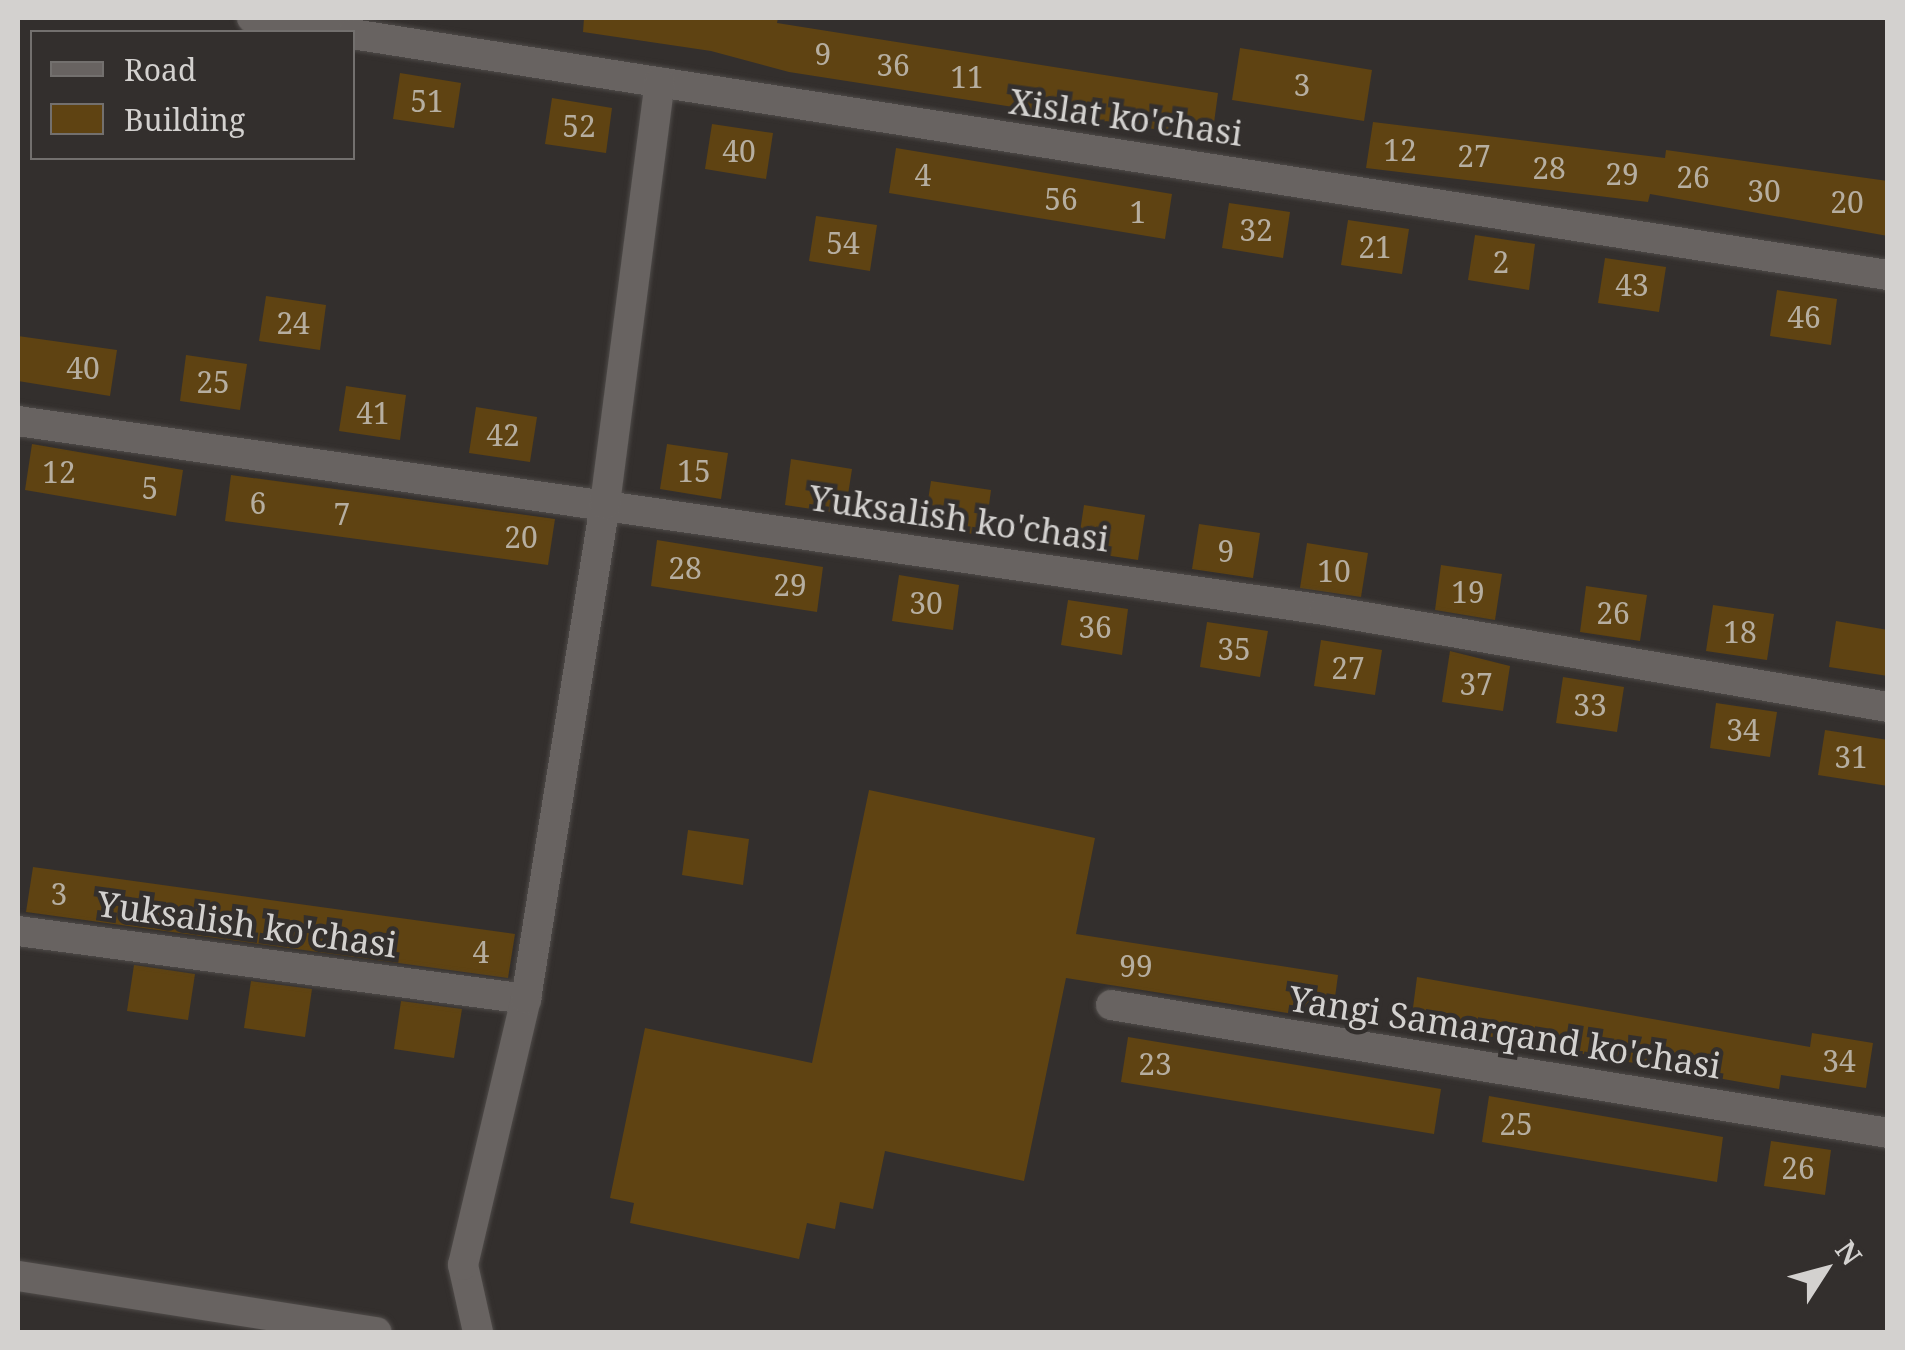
<!DOCTYPE html>
<style>
body{margin:0}
#map{position:relative;width:1905px;height:1350px;overflow:hidden;background:#332f2d;font-family:"Noto Serif",serif}
div>[style]{position:absolute}
[style*='--x']{left:calc(var(--x)*1px);top:calc(var(--y)*1px);width:calc(var(--w)*1px);rotate:calc(var(--a)*1deg)}
.building>*{inset:0;background:#5f4312}
.roads{filter:drop-shadow(0 0 2px #4f4b49) drop-shadow(0 0 2px #4f4b49)}
.street>*{height:30px;margin:-15px;padding:0 15px;transform-origin:15px;border-radius:15px;background:#686361}
span{translate:-50% -50%;white-space:nowrap;text-align:center;line-height:1.15;-webkit-text-stroke:9px #332f2d;paint-order:stroke}
.number-label{font-size:30px;color:#b6aea0}
.number-label span{-webkit-text-stroke-width:0}
.street-label{font-size:35px;color:#d3d1cf}
.frame{position:absolute;inset:0;border:20px solid #d3d1cf;pointer-events:none}
.legend{position:absolute;left:30px;top:30px;width:325px;height:130px;box-sizing:border-box;background:#332f2d;border:2px solid #73706e;margin:0;padding:12px 18px;list-style:none;font-size:30px;color:#d3d1cf}
.legend li{display:flex;align-items:center;gap:20px;height:50px}
.legend b{width:50px;border:2px solid #73706e}
.north{position:absolute;left:1775px;top:1220px;width:100px;height:100px;-webkit-text-stroke:8px #332f2d;paint-order:stroke;rotate:54deg;font-size:28px;font-weight:700;line-height:40px;text-align:center;color:#d3d1cf}
.north::after{content:'';display:block;margin:auto;width:35px;height:45px;background:#d3d1cf;clip-path:polygon(50% 0,100% 100%,50% 72%,0 100%)}
</style>
<div id="map">
<div class="building">
<i style="clip-path:polygon(584px 18px,778px 18px,777px 23px,1218px 93px,1212px 138px,789px 72px,711px 51px,583px 32px)"></i>
<i style="clip-path:polygon(1240px 48px,1372px 70px,1364px 121px,1232px 100px)"></i>
<i style="clip-path:polygon(400px 73px,461px 83px,454px 128px,393px 119px)"></i>
<i style="clip-path:polygon(552px 98px,612px 108px,606px 153px,545px 144px)"></i>
<i style="clip-path:polygon(1373px 122px,1665px 158px,1666px 150px,1888px 181px,1888px 236px,1650px 194px,1648px 202px,1366px 168px)"></i>
<i style="clip-path:polygon(712px 124px,773px 133px,766px 179px,705px 169px)"></i>
<i style="clip-path:polygon(896px 148px,1172px 194px,1165px 239px,889px 193px)"></i>
<i style="clip-path:polygon(1229px 203px,1290px 212px,1283px 258px,1222px 248px)"></i>
<i style="clip-path:polygon(816px 216px,877px 225px,870px 271px,809px 261px)"></i>
<i style="clip-path:polygon(1348px 220px,1409px 229px,1402px 274px,1341px 265px)"></i>
<i style="clip-path:polygon(1475px 235px,1535px 244px,1529px 290px,1468px 280px)"></i>
<i style="clip-path:polygon(1605px 258px,1666px 267px,1659px 312px,1598px 303px)"></i>
<i style="clip-path:polygon(1777px 290px,1837px 299px,1831px 345px,1770px 336px)"></i>
<i style="clip-path:polygon(266px 296px,326px 305px,320px 350px,259px 341px)"></i>
<i style="clip-path:polygon(18px 336px,117px 350px,110px 396px,18px 381px)"></i>
<i style="clip-path:polygon(186px 355px,247px 364px,240px 410px,180px 401px)"></i>
<i style="clip-path:polygon(346px 386px,406px 395px,400px 440px,339px 431px)"></i>
<i style="clip-path:polygon(476px 407px,537px 417px,530px 462px,469px 453px)"></i>
<i style="clip-path:polygon(32px 444px,183px 470px,176px 516px,25px 490px)"></i>
<i style="clip-path:polygon(667px 444px,728px 453px,721px 499px,660px 489px)"></i>
<i style="clip-path:polygon(791px 459px,852px 469px,845px 514px,785px 505px)"></i>
<i style="clip-path:polygon(231px 475px,555px 519px,548px 565px,225px 521px)"></i>
<i style="clip-path:polygon(931px 481px,991px 490px,985px 536px,924px 526px)"></i>
<i style="clip-path:polygon(1084px 505px,1145px 515px,1138px 560px,1077px 551px)"></i>
<i style="clip-path:polygon(1199px 524px,1260px 533px,1253px 578px,1192px 569px)"></i>
<i style="clip-path:polygon(657px 540px,823px 567px,817px 612px,651px 586px)"></i>
<i style="clip-path:polygon(1307px 543px,1368px 553px,1361px 597px,1300px 588px)"></i>
<i style="clip-path:polygon(1441px 565px,1502px 574px,1495px 620px,1435px 610px)"></i>
<i style="clip-path:polygon(899px 575px,959px 585px,953px 630px,892px 621px)"></i>
<i style="clip-path:polygon(1586px 586px,1647px 595px,1640px 641px,1580px 632px)"></i>
<i style="clip-path:polygon(1068px 600px,1128px 609px,1122px 655px,1061px 645px)"></i>
<i style="clip-path:polygon(1713px 605px,1774px 614px,1767px 660px,1706px 651px)"></i>
<i style="clip-path:polygon(1836px 621px,1888px 630px,1888px 676px,1829px 667px)"></i>
<i style="clip-path:polygon(1207px 622px,1268px 631px,1260px 677px,1200px 667px)"></i>
<i style="clip-path:polygon(1321px 640px,1382px 650px,1375px 695px,1314px 686px)"></i>
<i style="clip-path:polygon(1450px 651px,1510px 666px,1503px 711px,1442px 702px)"></i>
<i style="clip-path:polygon(1563px 677px,1624px 687px,1617px 732px,1556px 723px)"></i>
<i style="clip-path:polygon(1716px 703px,1777px 712px,1770px 757px,1710px 748px)"></i>
<i style="clip-path:polygon(1825px 730px,1888px 740px,1888px 786px,1818px 775px)"></i>
<i style="clip-path:polygon(869px 790px,1095px 838px,1076px 934px,1338px 975px,1332px 1020px,1066px 978px,1024px 1181px,885px 1151px,873px 1209px,840px 1202px,835px 1229px,807px 1223px,799px 1259px,630px 1223px,634px 1203px,610px 1198px,645px 1028px,812px 1063px)"></i>
<i style="clip-path:polygon(688px 830px,749px 839px,743px 885px,682px 875px)"></i>
<i style="clip-path:polygon(33px 867px,515px 934px,508px 978px,26px 912px)"></i>
<i style="clip-path:polygon(134px 965px,195px 974px,188px 1020px,127px 1011px)"></i>
<i style="clip-path:polygon(1417px 977px,1810px 1047px,1812px 1033px,1873px 1043px,1866px 1088px,1781px 1075px,1779px 1089px,1411px 1023px)"></i>
<i style="clip-path:polygon(251px 981px,312px 989px,305px 1037px,244px 1028px)"></i>
<i style="clip-path:polygon(401px 1001px,462px 1009px,454px 1058px,394px 1049px)"></i>
<i style="clip-path:polygon(1128px 1037px,1441px 1089px,1434px 1134px,1121px 1082px)"></i>
<i style="clip-path:polygon(1489px 1096px,1723px 1137px,1717px 1182px,1482px 1142px)"></i>
<i style="clip-path:polygon(1771px 1141px,1831px 1150px,1825px 1195px,1764px 1186px)"></i>
</div>
<div class="roads">
<div class="street">
<i style="--x:252;--y:18;--w:94;--a:8.6"></i>
<i style="--x:352;--y:34;--w:1555;--a:8.92"></i>
<i style="--x:18;--y:421;--w:1320;--a:8.23"></i>
<i style="--x:1324;--y:610;--w:572;--a:9.76"></i>
<i style="--x:18;--y:931;--w:513;--a:7.62"></i>
<i style="--x:1111;--y:1005;--w:787;--a:9.35"></i>
<i style="--x:18;--y:1276;--w:363;--a:8.9"></i>
<i style="--x:478;--y:1332;--w:69;--a:-102.6"></i>
<i style="--x:463;--y:1265;--w:273;--a:-76.7"></i>
<i style="--x:526;--y:999;--w:501;--a:-80.93"></i>
<i style="--x:605;--y:504;--w:425;--a:-82.6"></i>
</div>
</div>
<div class="number-label">
<span style="left:823px;top:54px">9</span>
<span style="left:893px;top:65px">36</span>
<span style="left:967px;top:77px">11</span>
<span style="left:1302px;top:85px">3</span>
<span style="left:427px;top:101px">51</span>
<span style="left:579px;top:126px">52</span>
<span style="left:1400px;top:150px">12</span>
<span style="left:739px;top:151px">40</span>
<span style="left:1474px;top:156px">27</span>
<span style="left:1549px;top:168px">28</span>
<span style="left:1622px;top:174px">29</span>
<span style="left:923px;top:175px">4</span>
<span style="left:1693px;top:177px">26</span>
<span style="left:1764px;top:191px">30</span>
<span style="left:1061px;top:199px">56</span>
<span style="left:1847px;top:202px">20</span>
<span style="left:1138px;top:212px">1</span>
<span style="left:1256px;top:230px">32</span>
<span style="left:843px;top:243px">54</span>
<span style="left:1375px;top:247px">21</span>
<span style="left:1501px;top:262px">2</span>
<span style="left:1632px;top:285px">43</span>
<span style="left:1804px;top:317px">46</span>
<span style="left:293px;top:323px">24</span>
<span style="left:83px;top:368px">40</span>
<span style="left:213px;top:382px">25</span>
<span style="left:373px;top:413px">41</span>
<span style="left:503px;top:435px">42</span>
<span style="left:694px;top:471px">15</span>
<span style="left:59px;top:472px">12</span>
<span style="left:150px;top:488px">5</span>
<span style="left:258px;top:503px">6</span>
<span style="left:342px;top:514px">7</span>
<span style="left:521px;top:537px">20</span>
<span style="left:1226px;top:551px">9</span>
<span style="left:685px;top:568px">28</span>
<span style="left:1334px;top:571px">10</span>
<span style="left:790px;top:585px">29</span>
<span style="left:1468px;top:592px">19</span>
<span style="left:926px;top:603px">30</span>
<span style="left:1613px;top:613px">26</span>
<span style="left:1095px;top:627px">36</span>
<span style="left:1740px;top:632px">18</span>
<span style="left:1234px;top:649px">35</span>
<span style="left:1348px;top:668px">27</span>
<span style="left:1476px;top:684px">37</span>
<span style="left:1590px;top:705px">33</span>
<span style="left:1743px;top:730px">34</span>
<span style="left:1851px;top:757px">31</span>
<span style="left:59px;top:894px">3</span>
<span style="left:481px;top:952px">4</span>
<span style="left:1136px;top:966px">99</span>
<span style="left:1839px;top:1061px">34</span>
<span style="left:1155px;top:1064px">23</span>
<span style="left:1516px;top:1124px">25</span>
<span style="left:1798px;top:1168px">26</span>
</div>
<div class="street-label">
<span style="left:1126px;top:117px;rotate:8deg">Xislat ko'chasi</span>
<span style="left:959px;top:518px;rotate:8deg">Yuksalish ko'chasi</span>
<span style="left:247px;top:924px;rotate:8deg">Yuksalish ko'chasi</span>
<span style="left:1505px;top:1032px;rotate:9deg">Yangi Samarqand ko'chasi</span>
</div>
<div class="frame"></div>
<ul class="legend">
<li><b style="height:12px;background:#686361"></b>Road</li>
<li><b style="height:28px;background:#5f4312"></b>Building</li>
</ul>
<div class="north">N</div>
</div>
